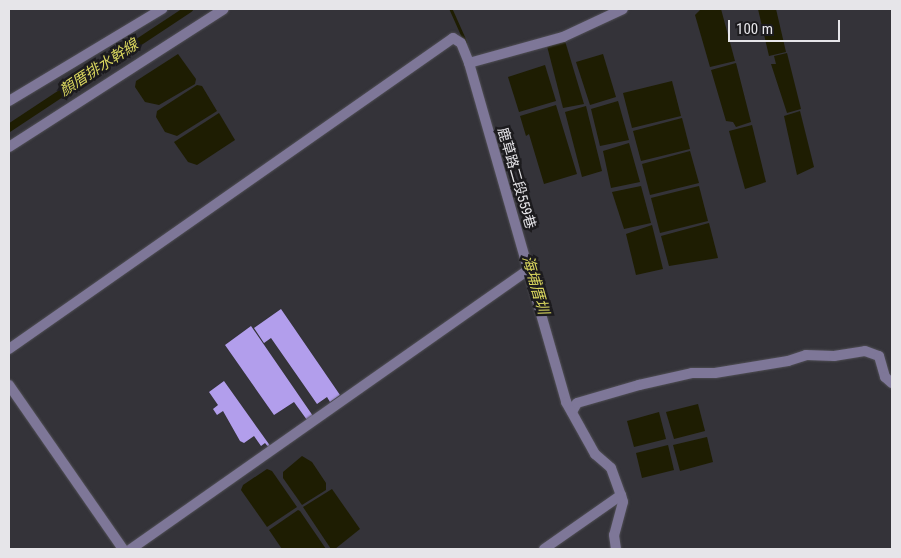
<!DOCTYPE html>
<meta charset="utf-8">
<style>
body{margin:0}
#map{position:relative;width:901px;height:558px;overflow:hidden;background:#343339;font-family:"Roboto Condensed","Noto Sans TC",sans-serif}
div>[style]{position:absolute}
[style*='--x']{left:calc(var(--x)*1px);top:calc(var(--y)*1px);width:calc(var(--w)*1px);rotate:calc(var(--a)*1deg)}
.water>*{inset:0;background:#1e1d02}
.stream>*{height:2.5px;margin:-1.25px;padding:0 1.25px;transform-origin:1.25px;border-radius:1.25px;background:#1e1d02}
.canal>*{height:8px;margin:-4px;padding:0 4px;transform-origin:4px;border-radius:4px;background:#1e1d02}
.building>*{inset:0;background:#b29eec}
.roads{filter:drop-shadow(0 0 1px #504f55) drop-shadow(0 0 1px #504f55)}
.minor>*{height:10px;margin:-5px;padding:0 5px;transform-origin:5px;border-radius:5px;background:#7e7798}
span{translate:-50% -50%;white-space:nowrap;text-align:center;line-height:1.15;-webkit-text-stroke:5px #1c1b1e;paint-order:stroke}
.street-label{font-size:14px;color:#e6e5e9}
.water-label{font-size:15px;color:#dad75e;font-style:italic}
.frame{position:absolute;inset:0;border:10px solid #e6e5e9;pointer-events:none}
.scale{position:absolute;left:728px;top:20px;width:112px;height:22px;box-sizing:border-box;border:2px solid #e6e5e9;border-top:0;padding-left:6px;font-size:15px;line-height:18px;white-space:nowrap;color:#e6e5e9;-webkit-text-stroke:4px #1c1b1e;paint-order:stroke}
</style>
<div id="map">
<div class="water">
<i style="clip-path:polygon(701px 9px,721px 9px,735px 61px,710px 67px,695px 15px)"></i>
<i style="clip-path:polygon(758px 9px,776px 9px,786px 52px,769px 56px)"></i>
<i style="clip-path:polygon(565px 41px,584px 104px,563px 108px,547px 46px)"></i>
<i style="clip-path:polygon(787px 53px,801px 109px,787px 113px,771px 64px,776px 64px,774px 56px)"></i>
<i style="clip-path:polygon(178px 54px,196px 79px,195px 84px,159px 105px,145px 102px,135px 87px,136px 81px)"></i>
<i style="clip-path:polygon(603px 54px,616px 97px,590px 105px,576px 62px)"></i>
<i style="clip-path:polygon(736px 63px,751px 122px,736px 127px,733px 122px,726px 121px,711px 70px)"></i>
<i style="clip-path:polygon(545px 65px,556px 101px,519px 112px,508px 77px)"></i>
<i style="clip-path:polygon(672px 81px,681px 116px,632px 128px,623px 93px)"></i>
<i style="clip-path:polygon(197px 85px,202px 86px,217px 111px,177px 136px,165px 132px,156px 117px,157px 111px)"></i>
<i style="clip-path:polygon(618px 101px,629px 140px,600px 146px,591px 109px)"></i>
<i style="clip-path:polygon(556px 105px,577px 174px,544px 184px,529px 134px,526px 136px,520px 116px)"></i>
<i style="clip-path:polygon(586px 106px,602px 171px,582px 177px,565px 112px)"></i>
<i style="clip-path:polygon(800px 111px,814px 167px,797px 175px,784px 116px)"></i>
<i style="clip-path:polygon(219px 113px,235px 140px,197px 165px,188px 162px,174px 142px)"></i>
<i style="clip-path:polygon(682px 118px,690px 149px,641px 161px,633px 131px)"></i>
<i style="clip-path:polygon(752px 125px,766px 182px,745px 189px,729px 131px)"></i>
<i style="clip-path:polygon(629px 143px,640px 182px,611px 188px,603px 151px)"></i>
<i style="clip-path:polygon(690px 151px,699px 183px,650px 195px,642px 164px)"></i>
<i style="clip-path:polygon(641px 186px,651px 223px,624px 229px,612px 192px)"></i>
<i style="clip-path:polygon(699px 186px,708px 221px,660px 233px,651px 198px)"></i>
<i style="clip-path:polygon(709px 223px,718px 258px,669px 266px,661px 236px)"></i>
<i style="clip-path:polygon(652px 225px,663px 269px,636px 275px,626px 234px)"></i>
<i style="clip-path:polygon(698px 404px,705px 431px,674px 439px,666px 412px)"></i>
<i style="clip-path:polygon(659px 412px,666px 439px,634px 447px,627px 421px)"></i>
<i style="clip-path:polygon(707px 437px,713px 462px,680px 471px,673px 445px)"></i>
<i style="clip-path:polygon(668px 445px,674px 470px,642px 478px,636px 453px)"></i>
<i style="clip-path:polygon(302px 456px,312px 462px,326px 483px,326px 490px,302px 505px,283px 478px,283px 472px)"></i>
<i style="clip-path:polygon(267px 469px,272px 471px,297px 507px,267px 527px,241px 490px,243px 485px)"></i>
<i style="clip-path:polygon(332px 489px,360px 529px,335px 549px,331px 549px,303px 507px)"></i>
<i style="clip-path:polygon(298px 510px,300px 511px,326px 549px,282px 549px,269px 530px)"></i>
</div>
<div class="stream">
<i style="--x:451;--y:9;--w:36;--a:66"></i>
</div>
<div class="canal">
<i style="--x:9;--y:128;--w:216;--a:-33.5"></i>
</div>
<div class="building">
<i style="clip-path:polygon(281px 309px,340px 395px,330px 402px,327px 397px,317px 404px,271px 338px,264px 343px,254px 328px)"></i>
<i style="clip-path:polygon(251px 326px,313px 416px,307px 420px,294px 402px,274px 415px,225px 345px)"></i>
<i style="clip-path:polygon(224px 381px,271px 447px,269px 448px,265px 443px,261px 446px,254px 436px,244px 443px,240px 441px,223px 411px,217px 415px,213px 409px,218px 405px,209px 392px)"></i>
</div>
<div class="roads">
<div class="minor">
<i style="--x:469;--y:63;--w:98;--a:-15.5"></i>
<i style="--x:563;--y:37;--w:66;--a:-25"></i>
<i style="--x:9;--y:101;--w:179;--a:-31"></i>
<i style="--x:9;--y:147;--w:255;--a:-32.7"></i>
<i style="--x:9;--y:349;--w:542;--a:-35.01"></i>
<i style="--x:453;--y:38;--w:9;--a:32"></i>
<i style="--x:461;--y:43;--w:22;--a:68"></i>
<i style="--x:469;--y:63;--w:353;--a:74"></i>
<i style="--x:566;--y:402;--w:60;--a:60.9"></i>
<i style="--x:595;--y:454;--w:21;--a:41"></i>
<i style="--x:611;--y:468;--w:29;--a:70"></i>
<i style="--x:621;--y:495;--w:7;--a:74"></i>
<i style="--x:623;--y:502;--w:34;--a:105"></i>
<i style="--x:614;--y:535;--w:14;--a:82"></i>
<i style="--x:9;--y:385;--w:200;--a:55.2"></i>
<i style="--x:572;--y:412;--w:10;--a:-61"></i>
<i style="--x:577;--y:403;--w:65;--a:-16.2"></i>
<i style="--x:639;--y:385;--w:54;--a:-12.8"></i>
<i style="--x:692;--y:373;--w:23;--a:0"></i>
<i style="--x:715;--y:373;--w:74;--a:-9.3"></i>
<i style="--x:788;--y:361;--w:19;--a:-18"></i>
<i style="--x:806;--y:355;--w:28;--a:2"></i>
<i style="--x:834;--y:356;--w:31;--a:-9"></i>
<i style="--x:865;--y:351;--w:15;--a:20"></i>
<i style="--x:879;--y:356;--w:22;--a:74"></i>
<i style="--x:885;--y:377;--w:9;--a:41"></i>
<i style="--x:131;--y:549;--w:487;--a:-35.1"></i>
<i style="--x:544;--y:549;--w:94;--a:-35"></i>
</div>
</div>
<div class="street-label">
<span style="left:517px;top:178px;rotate:74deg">鹿草路二段559巷</span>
</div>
<div class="water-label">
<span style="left:99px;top:68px;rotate:-33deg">顏厝排水幹線</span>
<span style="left:535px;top:285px;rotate:74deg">海埔厝圳</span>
</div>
<div class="frame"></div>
<div class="scale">100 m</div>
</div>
